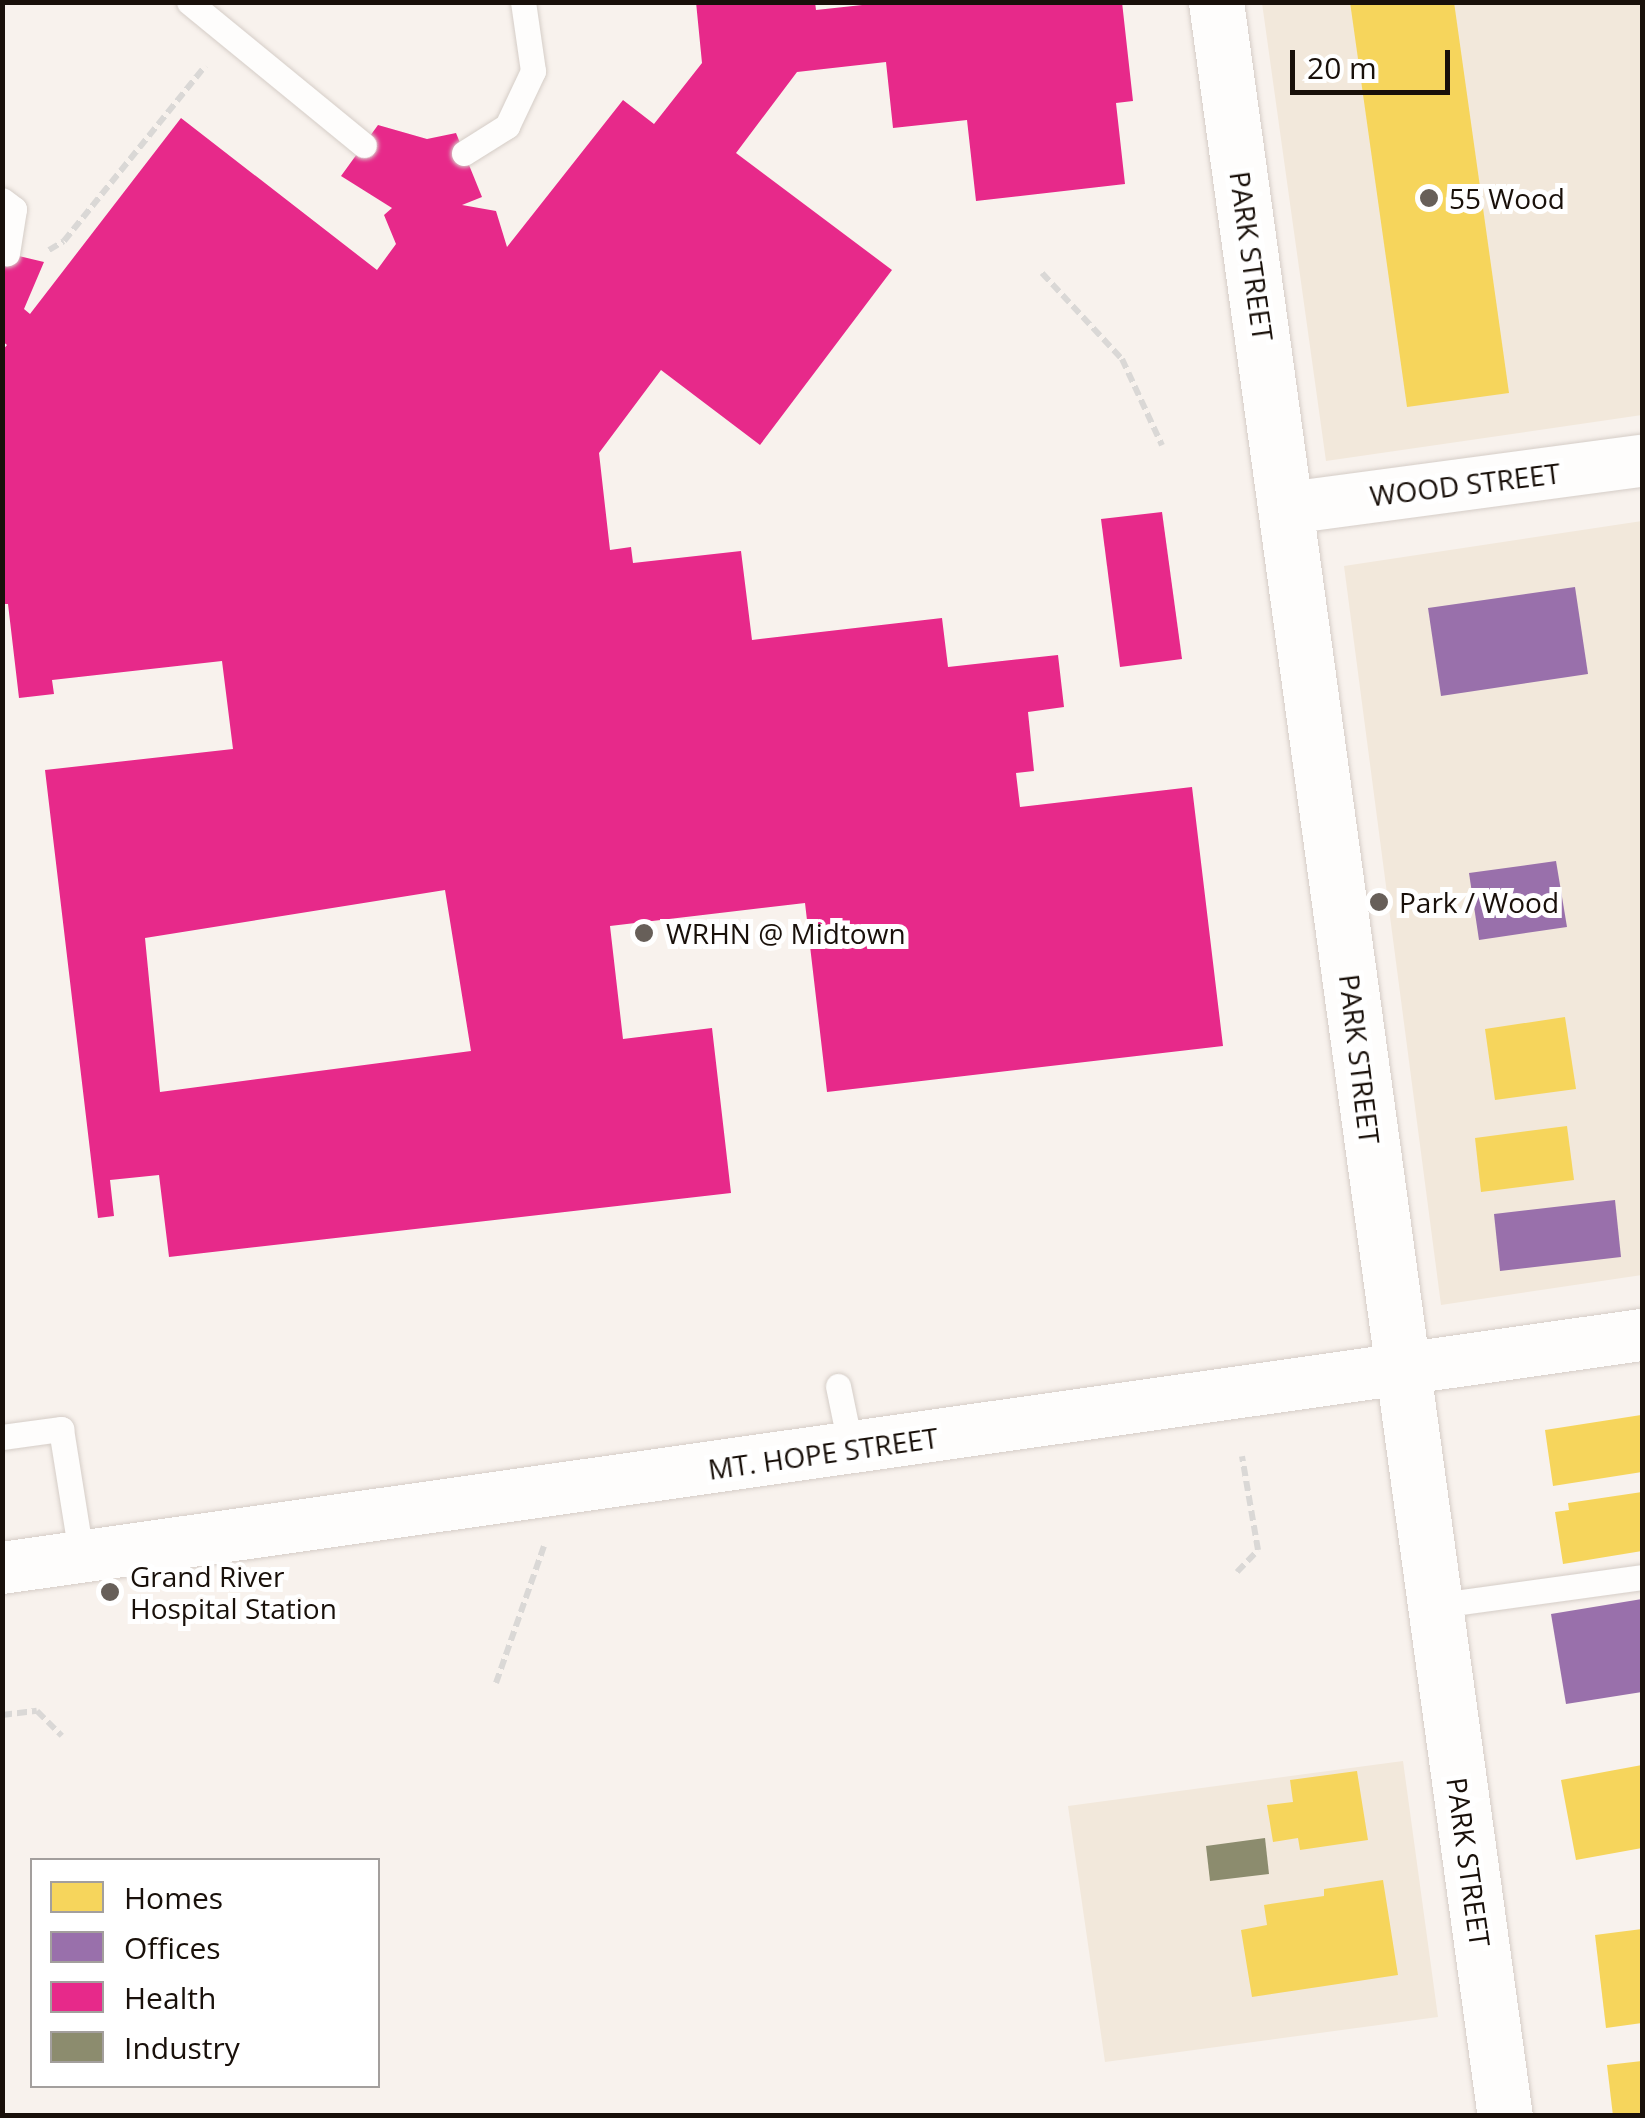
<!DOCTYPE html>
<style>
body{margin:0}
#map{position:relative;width:1645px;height:2118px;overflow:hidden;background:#f8f2ed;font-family:"Open Sans",sans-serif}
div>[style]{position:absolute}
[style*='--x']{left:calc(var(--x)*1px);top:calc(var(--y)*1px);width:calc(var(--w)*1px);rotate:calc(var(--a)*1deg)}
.commercial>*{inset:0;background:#f2e8db}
.homes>*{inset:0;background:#f6d55c}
.offices>*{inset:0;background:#9970ab}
.health>*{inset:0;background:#e7298a}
.industry>*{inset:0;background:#8c8c6e}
.path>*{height:6px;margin-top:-3px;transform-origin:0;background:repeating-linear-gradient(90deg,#dad8d6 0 10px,transparent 0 15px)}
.roads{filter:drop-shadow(0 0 2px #d5cdc7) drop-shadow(0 0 2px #d5cdc7)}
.service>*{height:25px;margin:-12.5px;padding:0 12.5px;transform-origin:12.5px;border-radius:12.5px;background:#fefdfc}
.minor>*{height:52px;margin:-26px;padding:0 26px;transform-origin:26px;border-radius:26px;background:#fefdfc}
.tertiary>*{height:55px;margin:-27.5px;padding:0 27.5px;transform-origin:27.5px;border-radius:27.5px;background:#fefdfc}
.dots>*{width:28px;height:28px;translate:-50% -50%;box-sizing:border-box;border:5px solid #fff;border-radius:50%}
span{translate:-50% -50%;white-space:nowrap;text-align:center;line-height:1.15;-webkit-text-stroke:10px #fff;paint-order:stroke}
.poi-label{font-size:28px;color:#19100a}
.left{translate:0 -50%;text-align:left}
.street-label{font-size:28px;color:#19100a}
.frame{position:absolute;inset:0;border:5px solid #19100a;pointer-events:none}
.legend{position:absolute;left:30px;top:1858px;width:350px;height:230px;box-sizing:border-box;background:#fff;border:2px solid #a39f9d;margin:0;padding:12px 18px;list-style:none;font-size:30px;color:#19100a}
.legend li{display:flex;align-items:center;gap:20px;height:50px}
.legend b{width:50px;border:2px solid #a39f9d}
.scale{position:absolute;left:1290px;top:50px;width:160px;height:45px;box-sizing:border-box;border:5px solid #19100a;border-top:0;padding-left:12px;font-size:30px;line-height:35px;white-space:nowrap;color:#19100a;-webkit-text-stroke:8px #fff;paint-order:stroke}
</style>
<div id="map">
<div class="commercial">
<i style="clip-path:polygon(1262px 3px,1642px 3px,1642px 415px,1326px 461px)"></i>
<i style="clip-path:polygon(1642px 521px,1642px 1275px,1441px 1305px,1344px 566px)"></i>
<i style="clip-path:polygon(1403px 1761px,1438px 2017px,1105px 2062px,1068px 1806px)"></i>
</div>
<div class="homes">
<i style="clip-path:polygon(1350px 2px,1454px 2px,1509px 393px,1407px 407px)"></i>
<i style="clip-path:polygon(1565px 1017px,1576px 1089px,1495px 1100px,1485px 1029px)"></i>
<i style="clip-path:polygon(1567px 1126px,1574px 1180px,1481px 1192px,1475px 1138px)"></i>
<i style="clip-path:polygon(1641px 1415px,1642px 1472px,1553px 1486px,1545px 1430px)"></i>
<i style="clip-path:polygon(1642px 1492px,1642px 1551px,1563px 1564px,1555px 1512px,1569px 1510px,1568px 1503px)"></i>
<i style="clip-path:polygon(1642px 1765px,1642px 1848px,1576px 1860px,1561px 1780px)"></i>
<i style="clip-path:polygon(1357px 1771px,1368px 1840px,1300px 1850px,1298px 1838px,1273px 1842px,1267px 1805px,1293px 1802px,1290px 1780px)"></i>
<i style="clip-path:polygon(1383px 1880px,1398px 1975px,1252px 1997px,1241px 1930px,1267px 1925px,1264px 1905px,1324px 1896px,1324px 1889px)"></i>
<i style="clip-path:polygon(1642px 1929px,1642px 2023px,1606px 2028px,1595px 1935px)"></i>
<i style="clip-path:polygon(1642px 2061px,1642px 2116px,1613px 2116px,1607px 2065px)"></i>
</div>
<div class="offices">
<i style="clip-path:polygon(1575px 587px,1588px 674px,1441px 696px,1428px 608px)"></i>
<i style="clip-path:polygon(1556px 861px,1567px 927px,1479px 940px,1469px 873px)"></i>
<i style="clip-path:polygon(1615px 1200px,1621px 1257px,1500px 1271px,1494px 1214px)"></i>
<i style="clip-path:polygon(1642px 1599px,1642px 1692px,1566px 1704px,1551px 1614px)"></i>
</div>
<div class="health">
<i style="clip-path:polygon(evenodd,696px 2px,815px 2px,816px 10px,890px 2px,1122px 2px,1133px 101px,1116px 103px,1125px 184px,976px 201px,967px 120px,893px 128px,886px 62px,797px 72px,736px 153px,892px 270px,760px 445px,661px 370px,599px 453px,610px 550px,631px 547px,633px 563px,741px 551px,752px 640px,942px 618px,948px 667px,1058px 655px,1064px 707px,1028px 712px,1034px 771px,1016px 773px,1020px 807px,1192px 787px,1223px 1046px,827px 1092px,805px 903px,610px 926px,623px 1039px,712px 1028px,731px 1193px,169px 1257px,159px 1175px,110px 1180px,114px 1216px,98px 1218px,45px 770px,233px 749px,222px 661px,52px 680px,54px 694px,19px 698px,8px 604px,2px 604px,2px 351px,7px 345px,2px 341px,2px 252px,44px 262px,24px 309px,30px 314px,181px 118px,377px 270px,396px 244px,384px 215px,392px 208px,341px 176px,378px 125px,427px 139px,456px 133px,482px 197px,462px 205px,496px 211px,507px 247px,623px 100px,654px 124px,702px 63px,696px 2px,445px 890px,471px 1051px,160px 1092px,145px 938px,445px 890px)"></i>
<i style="clip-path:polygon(1162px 512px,1182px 659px,1120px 667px,1101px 519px)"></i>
</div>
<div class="industry">
<i style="clip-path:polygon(1265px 1838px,1269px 1874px,1210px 1881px,1206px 1846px)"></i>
</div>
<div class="path">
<i style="--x:49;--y:250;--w:17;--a:-31"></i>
<i style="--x:64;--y:241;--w:225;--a:-51.1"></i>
<i style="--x:1042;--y:273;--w:117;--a:47.1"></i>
<i style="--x:1122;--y:359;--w:95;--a:65.1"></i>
<i style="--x:1237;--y:1572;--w:30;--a:-46"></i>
<i style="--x:1258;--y:1550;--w:95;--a:-99.7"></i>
<i style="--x:496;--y:1683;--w:145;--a:-70.7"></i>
<i style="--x:2;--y:1715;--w:35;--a:-7"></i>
<i style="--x:37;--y:1711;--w:35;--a:45"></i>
</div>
<div class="roads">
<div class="service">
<i style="--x:189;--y:2;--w:226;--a:39.3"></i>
<i style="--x:464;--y:153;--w:51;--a:-32.1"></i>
<i style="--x:507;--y:126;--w:61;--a:-64.7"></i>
<i style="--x:533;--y:71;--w:70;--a:-98.2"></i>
<i style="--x:2;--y:200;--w:15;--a:37"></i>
<i style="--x:14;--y:209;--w:45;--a:99"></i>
<i style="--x:838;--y:1386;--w:64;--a:78.3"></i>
<i style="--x:2;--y:1437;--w:60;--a:-7.7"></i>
<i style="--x:61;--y:1429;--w:133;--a:80.9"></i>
<i style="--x:1433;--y:1606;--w:211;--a:-7.9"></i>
</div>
<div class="minor">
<i style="--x:1288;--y:508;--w:357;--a:-7.6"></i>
<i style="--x:2;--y:1568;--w:1656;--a:-8.09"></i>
</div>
<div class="tertiary">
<i style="--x:1216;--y:2;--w:2134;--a:82.22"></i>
</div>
</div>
<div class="dots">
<i style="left:1429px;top:198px;background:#675f59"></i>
<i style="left:1379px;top:902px;background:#675f59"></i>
<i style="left:644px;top:933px;background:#675f59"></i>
<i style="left:110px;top:1592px;background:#675f59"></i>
</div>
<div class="poi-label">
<span class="left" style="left:1449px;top:198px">55 Wood</span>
<span class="left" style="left:1399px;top:902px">Park / Wood</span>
<span class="left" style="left:666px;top:933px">WRHN @ Midtown</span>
<span class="left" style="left:130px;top:1592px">Grand River<br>Hospital Station</span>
</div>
<div class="street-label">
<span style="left:1252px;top:256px;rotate:82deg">PARK STREET</span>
<span style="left:1465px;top:484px;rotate:-7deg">WOOD STREET</span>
<span style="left:1360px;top:1059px;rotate:83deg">PARK STREET</span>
<span style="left:823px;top:1453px;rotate:-8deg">MT. HOPE STREET</span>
<span style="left:1469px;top:1862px;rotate:82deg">PARK STREET</span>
</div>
<div class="frame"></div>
<ul class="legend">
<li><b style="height:28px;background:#f6d55c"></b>Homes</li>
<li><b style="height:28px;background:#9970ab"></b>Offices</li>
<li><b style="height:28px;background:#e7298a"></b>Health</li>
<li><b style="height:28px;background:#8c8c6e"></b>Industry</li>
</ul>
<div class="scale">20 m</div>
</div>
